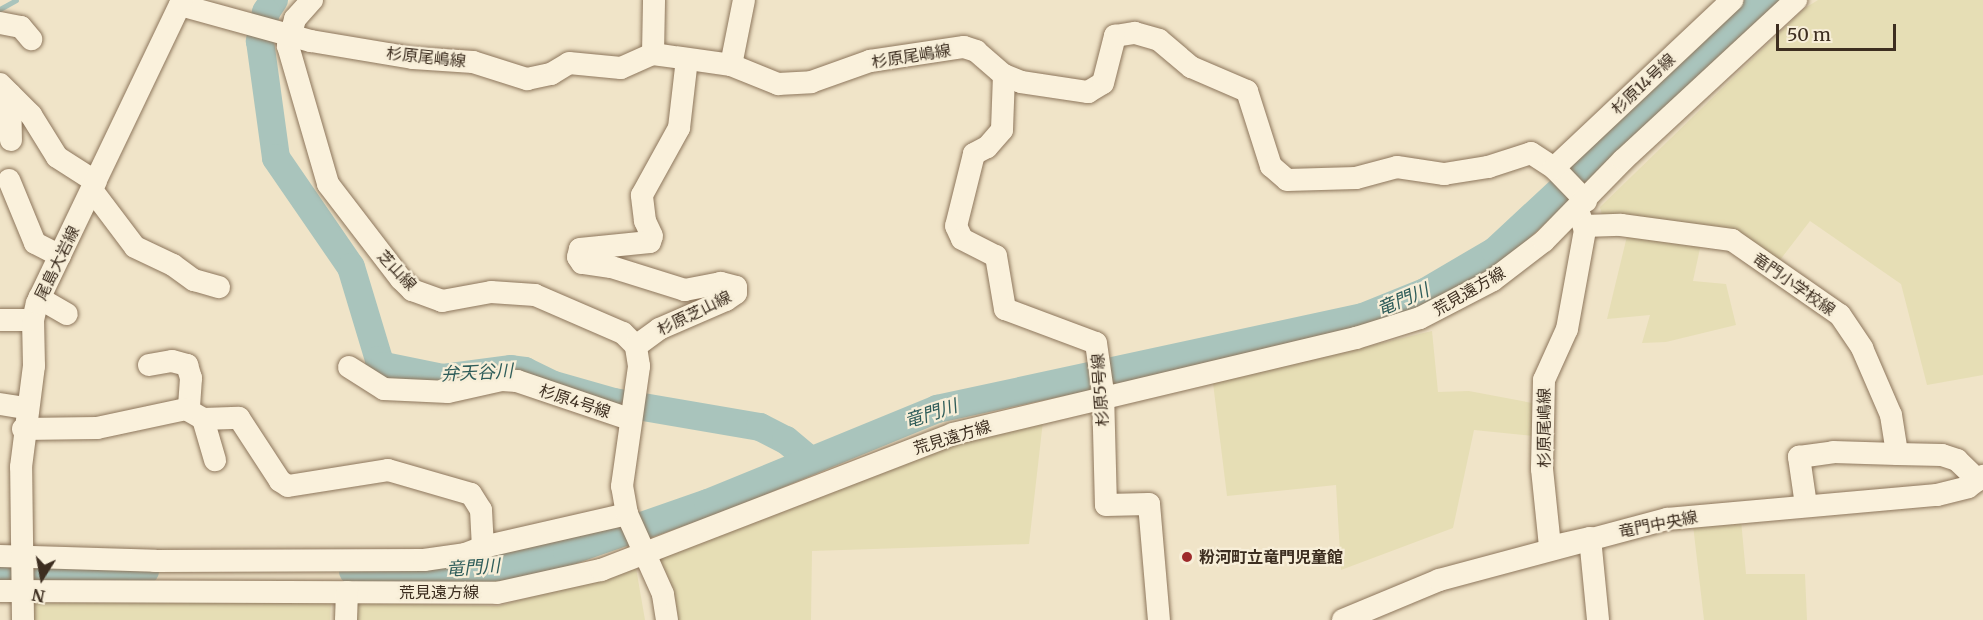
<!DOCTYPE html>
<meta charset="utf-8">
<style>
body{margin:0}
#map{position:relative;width:1983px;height:620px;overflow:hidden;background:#f0e4c8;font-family:Merriweather,"Noto Sans JP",serif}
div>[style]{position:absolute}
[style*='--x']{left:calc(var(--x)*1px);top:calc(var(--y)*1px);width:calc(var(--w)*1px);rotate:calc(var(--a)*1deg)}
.farmland>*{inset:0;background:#e6deb5}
.stream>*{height:4.5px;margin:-2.25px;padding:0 2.25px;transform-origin:2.25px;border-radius:2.25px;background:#a9c4bc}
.river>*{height:28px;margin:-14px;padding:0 14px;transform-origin:14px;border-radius:14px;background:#a9c4bc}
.roads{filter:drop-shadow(0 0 2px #8d765c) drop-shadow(0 0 2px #8d765c)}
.minor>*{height:22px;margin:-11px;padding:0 11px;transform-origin:11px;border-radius:11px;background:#faf1dc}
.dots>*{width:16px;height:16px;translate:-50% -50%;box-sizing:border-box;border:3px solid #f7eed8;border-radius:50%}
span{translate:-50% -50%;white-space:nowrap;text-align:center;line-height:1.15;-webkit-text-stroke:4.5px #f7eed8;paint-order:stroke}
.street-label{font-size:16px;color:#3d2e20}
.poi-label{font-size:16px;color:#3d2e20;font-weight:700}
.left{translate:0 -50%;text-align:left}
.water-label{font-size:18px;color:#2f5d5a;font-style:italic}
.north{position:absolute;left:12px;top:548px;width:60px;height:60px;-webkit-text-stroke:4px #f7eed8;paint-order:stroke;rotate:191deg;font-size:16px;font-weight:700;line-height:24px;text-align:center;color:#3d2e20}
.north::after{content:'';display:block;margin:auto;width:21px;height:27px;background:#3d2e20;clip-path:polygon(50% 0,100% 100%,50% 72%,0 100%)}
.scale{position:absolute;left:1776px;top:24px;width:120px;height:27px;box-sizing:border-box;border:3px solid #3d2e20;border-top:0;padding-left:8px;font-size:18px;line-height:21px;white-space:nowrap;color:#3d2e20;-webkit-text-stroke:4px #f7eed8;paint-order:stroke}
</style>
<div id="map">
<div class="farmland">
<i style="clip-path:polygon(1818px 0,1983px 0,1983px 375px,1927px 385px,1901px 284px,1810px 221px,1780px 260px,1603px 219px,1600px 207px,1805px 8px)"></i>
<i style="clip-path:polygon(1628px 232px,1702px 239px,1693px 281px,1726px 284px,1736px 325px,1666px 342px,1642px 343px,1650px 315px,1607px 319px)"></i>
<i style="clip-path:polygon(1432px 331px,1438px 392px,1469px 391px,1532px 403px,1533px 436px,1474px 430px,1453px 528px,1341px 570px,1336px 485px,1227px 496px,1213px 383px)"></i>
<i style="clip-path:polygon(1043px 421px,1029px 544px,812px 551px,811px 620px,678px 620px,674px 591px,658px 555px,953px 442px)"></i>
<i style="clip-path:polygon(1741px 520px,1746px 574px,1805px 574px,1807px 620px,1704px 620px,1693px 525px)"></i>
<i style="clip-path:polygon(636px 568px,645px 620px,355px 620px,356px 603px,498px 606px)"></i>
<i style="clip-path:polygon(331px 601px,330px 620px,34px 620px,34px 603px)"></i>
</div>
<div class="stream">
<i style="--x:0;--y:9;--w:18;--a:-29"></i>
</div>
<div class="river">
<i style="--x:274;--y:0;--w:14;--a:124"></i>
<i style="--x:266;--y:12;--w:30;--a:102"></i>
<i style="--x:260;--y:41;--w:118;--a:82.2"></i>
<i style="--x:276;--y:158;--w:132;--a:55.5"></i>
<i style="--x:351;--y:267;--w:97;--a:73.2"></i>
<i style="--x:379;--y:360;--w:8;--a:50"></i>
<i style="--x:384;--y:366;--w:60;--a:11.5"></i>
<i style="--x:443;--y:378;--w:69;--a:-7.5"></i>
<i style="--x:511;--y:369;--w:14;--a:8"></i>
<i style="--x:525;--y:371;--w:32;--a:26"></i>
<i style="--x:554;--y:385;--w:62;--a:15.8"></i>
<i style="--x:614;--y:402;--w:148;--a:9.7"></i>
<i style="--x:760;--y:427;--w:29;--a:27"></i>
<i style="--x:786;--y:440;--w:30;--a:40"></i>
<i style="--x:0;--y:570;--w:145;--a:0.4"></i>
<i style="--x:353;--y:571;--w:102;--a:0"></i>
<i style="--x:455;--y:571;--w:54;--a:-5.3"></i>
<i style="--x:509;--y:566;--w:60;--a:-13.6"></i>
<i style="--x:567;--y:552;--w:149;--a:-19.2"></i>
<i style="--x:708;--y:503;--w:248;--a:-22.3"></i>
<i style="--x:937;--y:409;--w:436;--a:-12.2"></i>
<i style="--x:1363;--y:317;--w:67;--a:-22"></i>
<i style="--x:1425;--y:292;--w:81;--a:-30.4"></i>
<i style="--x:1495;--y:251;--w:369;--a:-42.9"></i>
</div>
<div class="roads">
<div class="minor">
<i style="--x:312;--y:0;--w:25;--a:132"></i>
<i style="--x:295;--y:19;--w:28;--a:105"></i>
<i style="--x:288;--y:46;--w:144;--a:73.8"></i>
<i style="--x:328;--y:184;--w:120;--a:52.5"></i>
<i style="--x:401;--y:279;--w:16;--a:45"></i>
<i style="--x:412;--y:290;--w:32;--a:20"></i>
<i style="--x:442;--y:301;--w:50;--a:-10.4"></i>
<i style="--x:491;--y:292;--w:44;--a:3.9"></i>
<i style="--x:535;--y:295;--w:96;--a:23.4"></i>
<i style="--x:623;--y:333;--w:18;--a:45"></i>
<i style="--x:180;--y:5;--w:136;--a:15.4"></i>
<i style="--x:311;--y:41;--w:103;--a:9.5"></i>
<i style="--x:413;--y:58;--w:60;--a:3.8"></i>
<i style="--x:473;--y:62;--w:57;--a:17.5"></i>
<i style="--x:527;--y:79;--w:25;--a:-12"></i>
<i style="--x:551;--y:74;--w:21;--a:-31"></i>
<i style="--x:569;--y:63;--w:52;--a:5.5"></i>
<i style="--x:621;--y:68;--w:35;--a:-24"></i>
<i style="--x:653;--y:54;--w:79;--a:8"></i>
<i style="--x:731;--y:65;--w:51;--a:22"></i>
<i style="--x:778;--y:84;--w:33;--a:-3"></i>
<i style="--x:811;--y:82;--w:63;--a:-19.6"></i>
<i style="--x:870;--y:61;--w:95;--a:-8.5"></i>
<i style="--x:964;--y:47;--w:13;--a:18"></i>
<i style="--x:976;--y:51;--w:37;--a:41"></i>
<i style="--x:1004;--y:75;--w:18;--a:22"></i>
<i style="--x:1021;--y:82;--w:68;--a:8.5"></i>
<i style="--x:1088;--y:92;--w:17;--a:-31"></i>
<i style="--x:1103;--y:83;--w:49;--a:-75.7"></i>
<i style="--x:1115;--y:36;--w:20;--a:-9"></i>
<i style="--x:1135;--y:33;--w:25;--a:16"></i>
<i style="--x:1159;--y:40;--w:42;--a:40.2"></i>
<i style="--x:1191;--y:67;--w:61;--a:23.2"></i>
<i style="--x:1247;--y:91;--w:79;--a:72.3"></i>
<i style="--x:1271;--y:166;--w:21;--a:41"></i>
<i style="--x:1287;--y:180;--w:69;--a:-1.7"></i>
<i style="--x:1356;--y:178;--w:42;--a:-15"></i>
<i style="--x:1397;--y:167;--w:48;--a:8.5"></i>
<i style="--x:1444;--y:174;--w:45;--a:-9"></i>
<i style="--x:1488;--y:167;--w:45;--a:-18"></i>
<i style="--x:1531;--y:153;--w:27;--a:33"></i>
<i style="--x:1554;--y:168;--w:46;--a:45.9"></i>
<i style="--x:0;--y:23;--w:21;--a:11"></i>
<i style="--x:21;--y:27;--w:16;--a:50"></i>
<i style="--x:653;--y:54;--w:54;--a:-88.9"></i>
<i style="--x:731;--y:65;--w:66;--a:-78.7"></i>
<i style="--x:1004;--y:75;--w:55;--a:92.1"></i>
<i style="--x:1002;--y:130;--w:23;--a:131"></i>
<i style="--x:987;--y:147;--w:15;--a:152"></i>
<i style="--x:974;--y:154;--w:74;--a:104"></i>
<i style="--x:956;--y:226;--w:14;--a:65"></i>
<i style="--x:962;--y:239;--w:38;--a:27"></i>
<i style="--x:996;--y:256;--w:54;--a:80.4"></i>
<i style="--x:1005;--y:309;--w:97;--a:20.5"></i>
<i style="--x:1096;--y:343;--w:49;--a:81.9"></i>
<i style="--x:1103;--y:392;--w:113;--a:88.5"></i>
<i style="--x:1106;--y:505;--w:43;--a:-1.3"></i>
<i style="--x:1149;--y:504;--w:116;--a:85.1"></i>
<i style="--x:0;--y:84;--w:44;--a:45"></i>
<i style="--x:31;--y:115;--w:49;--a:58.2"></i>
<i style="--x:57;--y:157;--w:46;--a:32.7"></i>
<i style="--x:10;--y:94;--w:46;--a:88.8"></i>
<i style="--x:1554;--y:168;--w:245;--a:-43.3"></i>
<i style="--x:9;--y:180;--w:68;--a:67.6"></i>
<i style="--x:35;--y:243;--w:28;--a:27"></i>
<i style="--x:92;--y:190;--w:71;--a:53"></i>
<i style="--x:135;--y:247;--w:42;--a:25.3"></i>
<i style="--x:173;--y:265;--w:26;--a:36"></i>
<i style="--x:194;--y:280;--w:26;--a:16"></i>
<i style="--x:1579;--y:213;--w:18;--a:71"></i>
<i style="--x:1585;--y:230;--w:101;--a:100.3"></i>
<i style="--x:1567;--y:329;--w:56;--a:114.3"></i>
<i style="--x:1544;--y:380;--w:89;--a:91.3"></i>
<i style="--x:1542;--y:469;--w:78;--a:84.1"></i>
<i style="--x:1550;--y:547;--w:41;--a:-12.7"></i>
<i style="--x:1590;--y:538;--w:82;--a:84.4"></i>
<i style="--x:1584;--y:226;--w:37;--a:-2"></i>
<i style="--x:1621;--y:225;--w:112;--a:7.7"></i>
<i style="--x:1732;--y:240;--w:131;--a:34.8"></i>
<i style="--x:1840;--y:315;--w:40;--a:56"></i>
<i style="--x:1862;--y:348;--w:73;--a:66.6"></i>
<i style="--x:1891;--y:415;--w:39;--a:81"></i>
<i style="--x:1897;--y:454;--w:45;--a:1.3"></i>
<i style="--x:1942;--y:455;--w:16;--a:18"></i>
<i style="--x:1957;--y:460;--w:29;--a:44"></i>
<i style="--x:39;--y:298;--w:32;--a:30"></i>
<i style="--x:0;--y:320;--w:33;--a:0"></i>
<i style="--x:149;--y:365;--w:23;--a:-10"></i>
<i style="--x:172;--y:361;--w:16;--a:15"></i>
<i style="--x:187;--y:365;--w:14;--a:73"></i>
<i style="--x:191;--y:378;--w:32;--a:94"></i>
<i style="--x:349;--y:367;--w:41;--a:32.2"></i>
<i style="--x:384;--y:389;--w:64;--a:2.7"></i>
<i style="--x:448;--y:392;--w:55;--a:-12.5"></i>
<i style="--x:502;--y:380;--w:15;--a:4"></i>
<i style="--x:517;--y:381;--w:118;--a:18.7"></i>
<i style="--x:0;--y:404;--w:26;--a:9"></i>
<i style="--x:203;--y:419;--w:43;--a:73.7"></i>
<i style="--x:23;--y:429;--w:74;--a:-0.8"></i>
<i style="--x:97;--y:428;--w:91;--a:-12.1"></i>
<i style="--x:186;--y:409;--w:20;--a:30"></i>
<i style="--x:203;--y:419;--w:36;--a:-2"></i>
<i style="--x:239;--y:418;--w:75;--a:56.9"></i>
<i style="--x:280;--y:481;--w:9;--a:32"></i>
<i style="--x:288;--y:486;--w:101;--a:-9.1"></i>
<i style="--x:388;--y:470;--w:86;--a:16.1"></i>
<i style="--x:471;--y:494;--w:19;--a:58"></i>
<i style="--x:481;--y:510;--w:37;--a:87"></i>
<i style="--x:483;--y:547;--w:148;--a:-12.9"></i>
<i style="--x:1806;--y:505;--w:49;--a:-98.3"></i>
<i style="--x:1799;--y:457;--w:34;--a:-8"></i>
<i style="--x:1833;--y:452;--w:64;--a:1.8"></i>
<i style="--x:0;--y:556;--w:155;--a:1.8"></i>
<i style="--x:155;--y:561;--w:269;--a:-0.2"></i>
<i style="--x:424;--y:560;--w:41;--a:-8.3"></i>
<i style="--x:465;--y:554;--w:19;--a:-21"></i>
<i style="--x:0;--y:591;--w:497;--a:0.2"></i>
<i style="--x:497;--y:593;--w:107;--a:-12.5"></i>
<i style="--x:601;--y:570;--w:377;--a:-21.1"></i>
<i style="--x:953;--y:434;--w:414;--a:-13.4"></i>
<i style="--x:1356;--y:338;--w:67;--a:-17.4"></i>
<i style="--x:1420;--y:318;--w:82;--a:-27.5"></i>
<i style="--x:1493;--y:280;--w:64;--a:-37.4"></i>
<i style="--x:1544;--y:241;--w:113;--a:-45.7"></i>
<i style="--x:1623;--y:160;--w:236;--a:-42.8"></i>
<i style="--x:23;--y:620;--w:153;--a:-90.7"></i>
<i style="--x:21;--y:467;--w:102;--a:-82.7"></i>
<i style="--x:34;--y:366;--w:46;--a:-91.2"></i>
<i style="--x:33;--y:320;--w:17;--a:-77"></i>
<i style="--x:37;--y:303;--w:336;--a:-64.4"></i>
<i style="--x:346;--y:620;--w:28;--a:-88"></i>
<i style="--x:667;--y:620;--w:26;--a:-99"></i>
<i style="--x:663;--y:594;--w:88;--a:-114.2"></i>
<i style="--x:627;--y:514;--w:28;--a:-100"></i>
<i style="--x:622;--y:486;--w:121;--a:-81.9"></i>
<i style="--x:639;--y:366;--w:20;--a:-99"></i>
<i style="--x:636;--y:346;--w:29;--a:-36"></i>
<i style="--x:659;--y:329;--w:73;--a:-23.4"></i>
<i style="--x:726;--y:300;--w:12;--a:-35"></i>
<i style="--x:736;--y:293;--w:6;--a:-90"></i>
<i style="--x:736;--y:287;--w:16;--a:-165"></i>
<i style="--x:721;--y:283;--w:37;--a:169"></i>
<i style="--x:685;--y:290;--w:77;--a:-162.7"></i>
<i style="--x:611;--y:267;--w:29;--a:-172"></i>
<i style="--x:582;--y:263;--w:7;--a:-124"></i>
<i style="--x:578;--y:257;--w:8;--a:-76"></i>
<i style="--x:580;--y:249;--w:70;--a:-5.7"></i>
<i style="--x:650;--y:242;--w:6;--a:-72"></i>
<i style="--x:652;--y:236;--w:17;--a:-115"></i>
<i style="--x:645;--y:221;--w:26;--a:-97"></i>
<i style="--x:642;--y:195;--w:77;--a:-61.1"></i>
<i style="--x:679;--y:128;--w:69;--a:-83.4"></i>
<i style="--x:1343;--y:620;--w:104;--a:-22.6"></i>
<i style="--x:1439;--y:580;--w:236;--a:-15"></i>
<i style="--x:1667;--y:519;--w:271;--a:-5.1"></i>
<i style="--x:1937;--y:495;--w:32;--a:-14"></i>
<i style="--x:1968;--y:487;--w:19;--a:-36"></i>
</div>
</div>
<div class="dots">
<i style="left:1187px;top:557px;background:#9e2a2b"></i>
</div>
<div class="street-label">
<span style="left:911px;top:56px;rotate:-9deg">杉原尾嶋線</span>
<span style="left:426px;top:57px;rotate:6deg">杉原尾嶋線</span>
<span style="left:1643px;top:84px;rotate:-43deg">杉原14号線</span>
<span style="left:57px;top:263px;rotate:-64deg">尾島大岩線</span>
<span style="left:397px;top:270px;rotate:47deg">芝山線</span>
<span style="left:1794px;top:284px;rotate:35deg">竜門小学校線</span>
<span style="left:1469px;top:291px;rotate:-30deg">荒見遠方線</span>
<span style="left:694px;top:313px;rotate:-26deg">杉原芝山線</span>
<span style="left:1100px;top:390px;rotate:-94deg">杉原5号線</span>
<span style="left:575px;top:401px;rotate:18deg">杉原4号線</span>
<span style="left:1544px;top:428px;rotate:-90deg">杉原尾嶋線</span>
<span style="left:952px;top:437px;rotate:-17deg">荒見遠方線</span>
<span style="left:1658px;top:524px;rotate:-11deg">竜門中央線</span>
<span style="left:439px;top:592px">荒見遠方線</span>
</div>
<div class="poi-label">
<span class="left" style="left:1199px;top:557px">粉河町立竜門児童館</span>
</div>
<div class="water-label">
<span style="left:1403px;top:300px;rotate:-23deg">竜門川</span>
<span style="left:477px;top:373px;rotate:-3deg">弁天谷川</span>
<span style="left:931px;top:414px;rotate:-18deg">竜門川</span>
<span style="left:473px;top:568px;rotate:-4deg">竜門川</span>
</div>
<div class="north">N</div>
<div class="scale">50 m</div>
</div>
